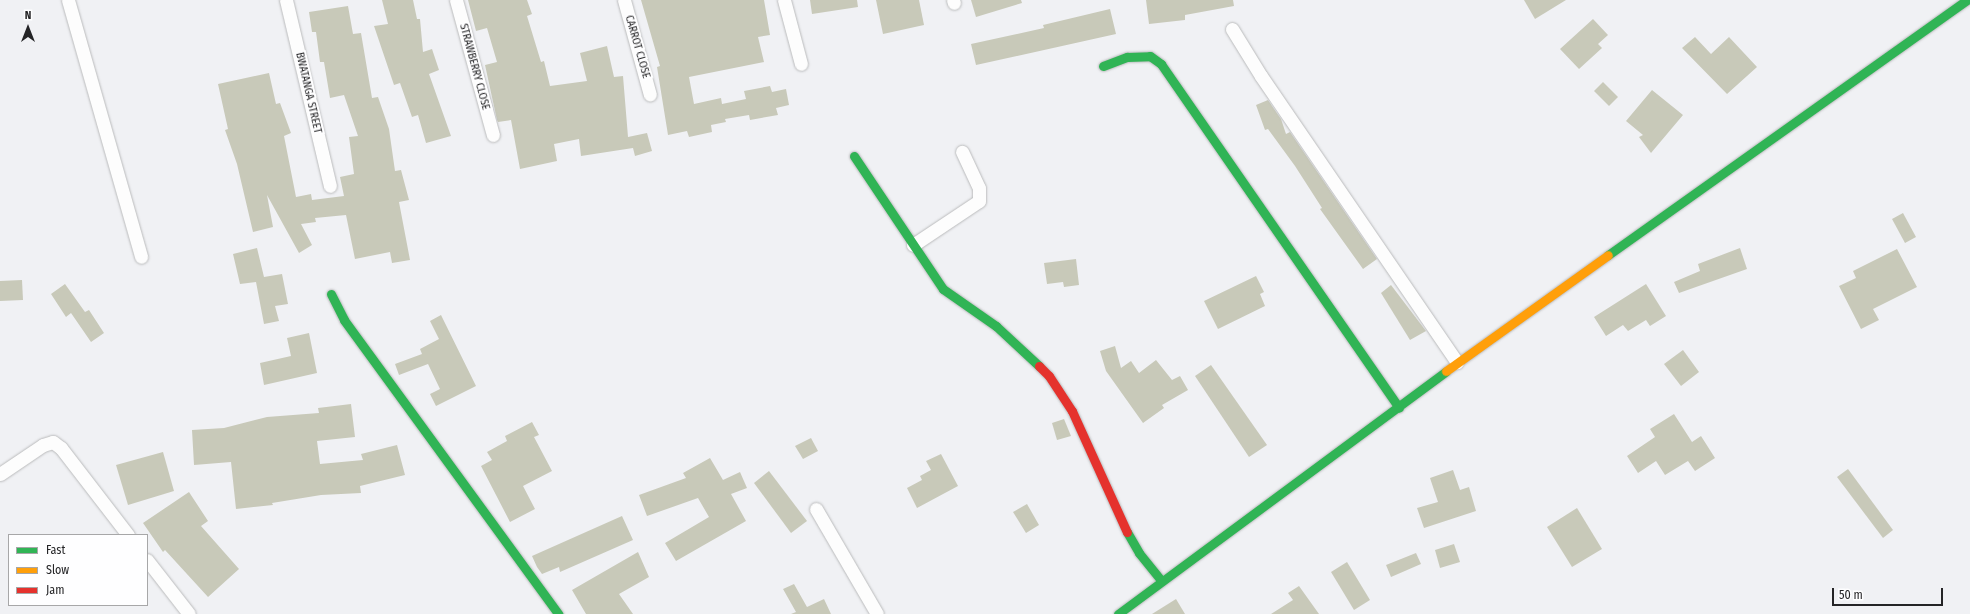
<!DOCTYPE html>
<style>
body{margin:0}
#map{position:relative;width:1970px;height:614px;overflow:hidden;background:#f0f1f4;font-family:"Fira Sans Condensed",sans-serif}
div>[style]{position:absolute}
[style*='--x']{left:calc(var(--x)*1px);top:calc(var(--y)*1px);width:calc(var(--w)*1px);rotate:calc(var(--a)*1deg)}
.building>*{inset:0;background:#c8c9b9}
.roads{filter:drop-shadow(0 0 1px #babbbc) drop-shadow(0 0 1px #babbbc)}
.street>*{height:13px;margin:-6.5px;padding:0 6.5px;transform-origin:6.5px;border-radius:6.5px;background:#fdfdfd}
.fast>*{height:9px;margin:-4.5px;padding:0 4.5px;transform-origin:4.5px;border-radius:4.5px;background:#30b455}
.slow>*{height:9px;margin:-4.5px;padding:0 4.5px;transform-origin:4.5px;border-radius:4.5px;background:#ff9f0a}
.jam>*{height:9px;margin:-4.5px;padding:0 4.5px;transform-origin:4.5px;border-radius:4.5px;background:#e5322d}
span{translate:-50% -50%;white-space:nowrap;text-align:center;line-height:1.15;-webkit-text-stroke:4px #fefeff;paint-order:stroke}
.street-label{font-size:11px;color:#242426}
.legend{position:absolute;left:8px;top:534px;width:140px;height:72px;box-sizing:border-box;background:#fefeff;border:1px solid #a7a7a8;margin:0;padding:5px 7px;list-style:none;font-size:12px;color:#242426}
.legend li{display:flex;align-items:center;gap:8px;height:20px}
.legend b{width:20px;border:1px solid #a7a7a8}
.north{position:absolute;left:8px;top:8px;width:40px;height:40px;-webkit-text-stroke:3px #fefeff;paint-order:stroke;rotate:0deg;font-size:11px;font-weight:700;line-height:16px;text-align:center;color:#242426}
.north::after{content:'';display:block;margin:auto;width:14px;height:18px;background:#242426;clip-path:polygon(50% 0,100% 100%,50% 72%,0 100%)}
.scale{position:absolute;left:1832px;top:588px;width:111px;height:18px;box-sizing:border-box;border:2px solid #242426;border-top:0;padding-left:5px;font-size:12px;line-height:14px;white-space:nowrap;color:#242426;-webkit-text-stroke:3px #fefeff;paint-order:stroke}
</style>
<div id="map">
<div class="building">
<i style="clip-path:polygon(382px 0,413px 0,417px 19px,420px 19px,423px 52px,432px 49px,439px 70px,429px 74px,451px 136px,426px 143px,418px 115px,412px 117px,400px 83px,394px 85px,374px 26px,388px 24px)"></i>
<i style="clip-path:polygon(468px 0,527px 0,532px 14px,527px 16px,541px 62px,544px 61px,550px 86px,587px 81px,580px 53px,607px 46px,614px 77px,623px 76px,628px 137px,647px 133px,652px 151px,635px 156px,633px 148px,581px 156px,579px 139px,554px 144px,557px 161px,520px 169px,511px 120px,498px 122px,497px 120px,485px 65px,497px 62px,487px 28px,476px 31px)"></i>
<i style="clip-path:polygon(641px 0,764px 0,770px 35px,758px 37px,764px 62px,689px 77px,694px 104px,721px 98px,722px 104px,746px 99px,744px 91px,770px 86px,772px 92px,786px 89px,789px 105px,776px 108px,778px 115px,750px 120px,749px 115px,725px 119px,726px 122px,711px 125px,712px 132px,689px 137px,687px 131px,668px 135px,657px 67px,660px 66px)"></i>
<i style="clip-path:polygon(810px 0,857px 0,858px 7px,812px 14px)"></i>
<i style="clip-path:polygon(876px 0,919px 0,924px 25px,883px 34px)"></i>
<i style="clip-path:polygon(971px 0,1021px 0,1022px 3px,976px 17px)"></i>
<i style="clip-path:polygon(1146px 0,1233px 0,1234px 6px,1185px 15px,1185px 20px,1149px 24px)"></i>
<i style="clip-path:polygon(1524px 0,1566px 0,1535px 19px)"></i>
<i style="clip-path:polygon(348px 6px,353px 34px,361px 33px,372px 98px,378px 97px,389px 129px,395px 171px,401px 170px,409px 200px,399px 202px,410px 260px,392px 263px,390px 252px,355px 259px,346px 215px,315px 218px,316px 222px,301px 224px,312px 245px,299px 253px,267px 195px,273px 227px,253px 232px,237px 164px,225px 130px,228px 129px,218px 84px,269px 73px,276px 104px,280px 103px,291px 133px,284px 136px,296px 197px,311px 194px,312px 200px,344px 196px,340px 177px,354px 174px,349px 137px,358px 136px,344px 95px,330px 98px,324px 62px,320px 62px,316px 32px,312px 32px,309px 12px)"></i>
<i style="clip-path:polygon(1110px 9px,1116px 34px,976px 65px,971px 44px,1044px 28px,1043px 25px)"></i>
<i style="clip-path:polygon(1593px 19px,1608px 35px,1598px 44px,1602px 48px,1579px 69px,1560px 49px)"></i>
<i style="clip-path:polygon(1695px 37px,1711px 54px,1729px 37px,1757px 67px,1727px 94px,1682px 48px)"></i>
<i style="clip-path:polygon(1603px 82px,1618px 97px,1609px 106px,1594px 91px)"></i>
<i style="clip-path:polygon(1652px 90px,1683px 115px,1651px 153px,1639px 137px,1643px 135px,1626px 121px)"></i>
<i style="clip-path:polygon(1268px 100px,1281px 119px,1286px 134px,1290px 132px,1377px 259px,1363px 269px,1320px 209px,1322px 208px,1295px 166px,1268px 129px,1265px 130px,1256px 105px)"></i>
<i style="clip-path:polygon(1903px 213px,1916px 237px,1905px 243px,1892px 219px)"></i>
<i style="clip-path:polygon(257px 248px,264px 277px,282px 274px,288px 304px,275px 306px,279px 321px,264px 324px,256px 282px,240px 284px,233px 254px)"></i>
<i style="clip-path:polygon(1740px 248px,1747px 269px,1679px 293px,1674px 282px,1700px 271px,1698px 264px)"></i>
<i style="clip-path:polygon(1897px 249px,1917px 287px,1873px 309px,1879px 320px,1861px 329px,1839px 286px,1856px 278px,1853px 271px)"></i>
<i style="clip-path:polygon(1076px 259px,1079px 285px,1064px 287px,1063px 282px,1047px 284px,1044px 263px)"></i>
<i style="clip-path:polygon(1256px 276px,1264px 292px,1260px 294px,1265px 306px,1218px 329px,1204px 301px)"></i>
<i style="clip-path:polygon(22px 280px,23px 300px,0 301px,0 281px)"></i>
<i style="clip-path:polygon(65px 284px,85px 312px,89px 310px,104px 333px,91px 342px,71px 313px,66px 317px,51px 294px)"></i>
<i style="clip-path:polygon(1646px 284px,1666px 316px,1650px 326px,1646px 320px,1628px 331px,1623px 325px,1606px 336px,1594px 317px)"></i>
<i style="clip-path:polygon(1391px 285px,1426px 331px,1410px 340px,1381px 293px)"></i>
<i style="clip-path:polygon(441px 315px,476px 386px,436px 406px,430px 394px,440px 389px,428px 364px,399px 375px,395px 364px,422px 354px,420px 349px,439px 339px,430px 321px)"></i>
<i style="clip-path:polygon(309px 333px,317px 373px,264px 385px,260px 363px,291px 356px,287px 338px)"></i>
<i style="clip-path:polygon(1115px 346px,1121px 368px,1131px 361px,1139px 373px,1156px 360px,1172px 380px,1180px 376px,1188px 390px,1162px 405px,1164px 408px,1143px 423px,1106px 371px,1100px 351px)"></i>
<i style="clip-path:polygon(1683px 350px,1699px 372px,1681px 386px,1664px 364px)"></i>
<i style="clip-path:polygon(1211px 365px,1267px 445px,1249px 457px,1195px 376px)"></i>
<i style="clip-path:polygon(351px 404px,355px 437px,317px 441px,320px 464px,363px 460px,361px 454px,397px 445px,405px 475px,360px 486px,361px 493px,321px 495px,272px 503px,273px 505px,236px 509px,231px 462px,194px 465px,192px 430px,224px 428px,267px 417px,319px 413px,318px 408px)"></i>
<i style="clip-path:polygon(1674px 414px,1692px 442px,1701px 436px,1715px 458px,1695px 471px,1688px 461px,1665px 475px,1656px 461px,1638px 473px,1627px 456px,1655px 437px,1650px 429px)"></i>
<i style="clip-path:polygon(1064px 419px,1071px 436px,1057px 440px,1052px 423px)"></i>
<i style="clip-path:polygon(532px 422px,539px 435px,534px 437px,552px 471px,523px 486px,535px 509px,510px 522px,481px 466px,492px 460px,487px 452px,507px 441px,505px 436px)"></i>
<i style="clip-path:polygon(811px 438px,818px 451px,803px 459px,795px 446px)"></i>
<i style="clip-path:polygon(163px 452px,174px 491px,128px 505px,116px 465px)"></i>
<i style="clip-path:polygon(941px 454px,958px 486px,917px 508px,907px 488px,922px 480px,920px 476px,931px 470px,926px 461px)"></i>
<i style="clip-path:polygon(710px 458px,723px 480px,740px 472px,747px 488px,731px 494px,746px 521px,676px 561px,665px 543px,709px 517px,698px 498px,647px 516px,639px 495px,686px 478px,683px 473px)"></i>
<i style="clip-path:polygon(1848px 469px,1893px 530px,1883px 538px,1837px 477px)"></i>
<i style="clip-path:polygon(1453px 470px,1460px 490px,1469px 487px,1476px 511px,1424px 528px,1417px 508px,1438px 502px,1430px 478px)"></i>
<i style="clip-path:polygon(769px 471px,807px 521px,791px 533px,754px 483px)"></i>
<i style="clip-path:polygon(189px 492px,208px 521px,201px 526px,239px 569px,208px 597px,165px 550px,163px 552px,143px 523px)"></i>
<i style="clip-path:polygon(1027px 504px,1039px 525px,1026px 533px,1013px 512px)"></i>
<i style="clip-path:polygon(1577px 508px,1602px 549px,1572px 567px,1547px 527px)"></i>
<i style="clip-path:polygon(622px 516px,633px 540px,560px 572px,559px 567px,542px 574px,537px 567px,532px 556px)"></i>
<i style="clip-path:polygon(1454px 544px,1460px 562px,1440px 568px,1435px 550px)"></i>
<i style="clip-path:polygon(638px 552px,649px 577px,619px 594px,633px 614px,586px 614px,572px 590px)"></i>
<i style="clip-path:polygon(1416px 553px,1421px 564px,1391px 577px,1386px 565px)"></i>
<i style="clip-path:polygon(1347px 562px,1370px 600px,1354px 610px,1331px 572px)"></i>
<i style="clip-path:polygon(794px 584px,807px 607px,824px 599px,831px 614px,791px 614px,796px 612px,783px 589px)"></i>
<i style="clip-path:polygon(1299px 586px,1319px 614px,1271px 614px,1293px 600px,1288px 593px)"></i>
<i style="clip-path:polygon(1176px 599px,1185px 614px,1152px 614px)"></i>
</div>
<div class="roads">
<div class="street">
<i style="--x:68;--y:0;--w:267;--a:74.1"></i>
<i style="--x:286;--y:0;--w:191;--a:76.7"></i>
<i style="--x:456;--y:0;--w:140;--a:74.7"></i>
<i style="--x:624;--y:0;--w:98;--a:74.7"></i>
<i style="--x:784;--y:0;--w:66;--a:75.1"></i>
<i style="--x:953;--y:0;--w:3;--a:72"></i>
<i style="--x:1232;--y:29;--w:55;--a:58.3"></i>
<i style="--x:1261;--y:76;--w:347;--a:55.6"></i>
<i style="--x:913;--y:245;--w:79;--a:-33.7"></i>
<i style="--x:979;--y:201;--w:13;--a:-90"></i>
<i style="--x:979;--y:188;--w:40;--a:-115"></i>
<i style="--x:0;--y:474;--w:52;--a:-34"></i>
<i style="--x:43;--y:445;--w:10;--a:-17"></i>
<i style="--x:53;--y:442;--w:10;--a:37"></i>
<i style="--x:61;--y:448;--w:110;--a:52.4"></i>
<i style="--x:816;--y:509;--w:121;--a:59.8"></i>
<i style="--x:147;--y:560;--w:68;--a:52.1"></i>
</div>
<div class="fast">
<i style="--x:1103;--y:66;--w:26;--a:-21"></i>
<i style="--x:1127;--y:57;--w:23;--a:-2"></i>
<i style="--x:1150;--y:56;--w:14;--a:36"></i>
<i style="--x:1161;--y:64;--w:418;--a:55.3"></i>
<i style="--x:854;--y:156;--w:160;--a:56.2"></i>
<i style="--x:943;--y:289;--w:65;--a:34.9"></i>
<i style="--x:996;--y:326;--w:59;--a:42.9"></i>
<i style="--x:1608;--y:255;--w:440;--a:-35.4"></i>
<i style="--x:331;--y:294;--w:29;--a:63"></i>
<i style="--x:344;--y:320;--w:364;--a:53.9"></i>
<i style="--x:1127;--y:532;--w:24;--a:60"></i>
<i style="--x:1139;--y:553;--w:36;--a:51"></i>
<i style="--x:1118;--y:614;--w:408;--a:-36.5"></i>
</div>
<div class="slow">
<i style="--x:1446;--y:371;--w:199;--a:-35.6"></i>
</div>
<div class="jam">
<i style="--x:1039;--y:366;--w:14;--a:45"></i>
<i style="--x:1049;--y:376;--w:42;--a:56.7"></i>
<i style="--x:1072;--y:411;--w:133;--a:65.6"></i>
</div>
</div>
<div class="street-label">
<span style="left:637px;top:47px;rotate:74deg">CARROT CLOSE</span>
<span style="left:474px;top:67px;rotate:75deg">STRAWBERRY CLOSE</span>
<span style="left:308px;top:93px;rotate:77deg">BWATANGA STREET</span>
</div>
<ul class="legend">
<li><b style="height:5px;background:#30b455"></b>Fast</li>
<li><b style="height:5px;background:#ff9f0a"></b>Slow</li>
<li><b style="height:5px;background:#e5322d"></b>Jam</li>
</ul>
<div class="north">N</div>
<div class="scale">50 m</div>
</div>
